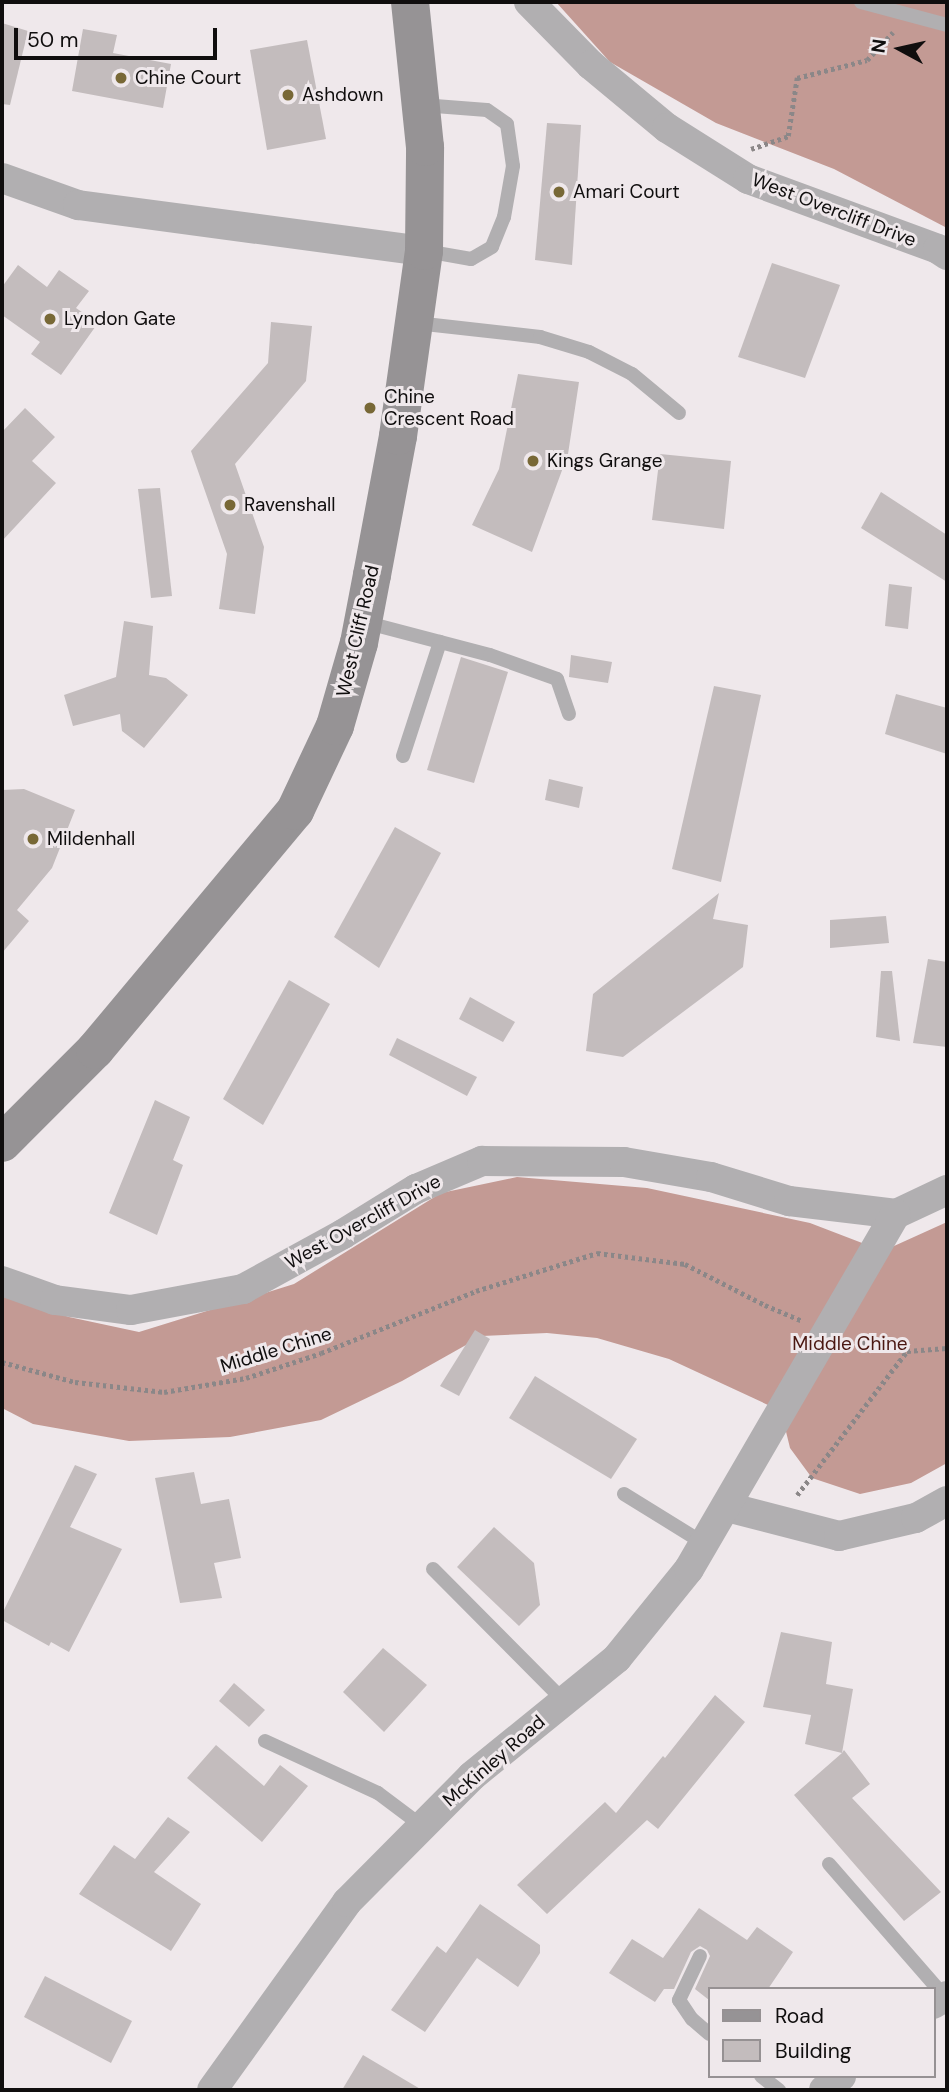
<!DOCTYPE html>
<style>
body{margin:0}
#map{position:relative;width:949px;height:2092px;overflow:hidden;background:#efe8eb;font-family:"DM Sans",sans-serif}
div>[style]{position:absolute}
[style*='--x']{left:calc(var(--x)*1px);top:calc(var(--y)*1px);width:calc(var(--w)*1px);rotate:calc(var(--a)*1deg)}
.forest>*{inset:0;background:#c39a94}
.building>*{inset:0;background:#c3bcbd}
.path>*{height:4.5px;margin-top:-2.25px;transform-origin:0;background:repeating-linear-gradient(90deg,#8b8788 0 3.5px,transparent 0 7px)}
.lane>*{height:14px;margin:-7px;padding:0 7px;transform-origin:7px;border-radius:7px;background:#b1afb1}
.street>*{height:30px;margin:-15px;padding:0 15px;transform-origin:15px;border-radius:15px;background:#b1afb1}
.secondary>*{height:38px;margin:-19px;padding:0 19px;transform-origin:19px;border-radius:19px;background:#969395}
.dots>*{width:19px;height:19px;translate:-50% -50%;box-sizing:border-box;border:4px solid #efe8eb;border-radius:50%}
span{translate:-50% -50%;white-space:nowrap;text-align:center;line-height:1.15;-webkit-text-stroke:6px #efe8eb;paint-order:stroke}
.poi-label{font-size:19px;color:#100e0e}
.left{translate:0 -50%;text-align:left}
.street-label{font-size:19px;color:#100e0e}
.park-label{font-size:19px;color:#4a1711}
.frame{position:absolute;inset:0;border:4px solid #100e0e;pointer-events:none}
.legend{position:absolute;left:708px;top:1987px;width:228px;height:91px;box-sizing:border-box;background:#efe8eb;border:2px solid #969193;margin:0;padding:9px 12px;list-style:none;font-size:21px;color:#100e0e}
.legend li{display:flex;align-items:center;gap:14px;height:35px}
.legend b{width:35px;border:2px solid #969193}
.north{position:absolute;left:865px;top:14px;width:70px;height:70px;-webkit-text-stroke:5px #efe8eb;paint-order:stroke;rotate:278deg;font-size:19px;font-weight:700;line-height:28px;text-align:center;color:#100e0e}
.north::after{content:'';display:block;margin:auto;width:24px;height:32px;background:#100e0e;clip-path:polygon(50% 0,100% 100%,50% 72%,0 100%)}
.scale{position:absolute;left:14px;top:28px;width:203px;height:32px;box-sizing:border-box;border:4px solid #100e0e;border-top:0;padding-left:9px;font-size:21px;line-height:24px;white-space:nowrap;color:#100e0e;-webkit-text-stroke:5px #efe8eb;paint-order:stroke}
</style>
<div id="map">
<div class="forest">
<i style="clip-path:polygon(556px 2px,947px 2px,947px 228px,834px 169px,716px 123px,610px 62px)"></i>
<i style="clip-path:polygon(517px 1177px,647px 1188px,810px 1223px,883px 1251px,947px 1222px,947px 1463px,911px 1483px,860px 1494px,812px 1478px,790px 1448px,781px 1411px,669px 1359px,597px 1338px,547px 1333px,482px 1336px,402px 1381px,321px 1420px,230px 1437px,129px 1441px,33px 1424px,2px 1408px,2px 1295px,69px 1317px,139px 1332px,294px 1284px,441px 1193px)"></i>
</div>
<div class="building">
<i style="clip-path:polygon(2px 23px,28px 31px,10px 105px,2px 104px)"></i>
<i style="clip-path:polygon(83px 29px,117px 35px,113px 53px,171px 64px,163px 108px,72px 91px)"></i>
<i style="clip-path:polygon(307px 40px,326px 139px,267px 150px,250px 50px)"></i>
<i style="clip-path:polygon(547px 123px,581px 125px,572px 265px,535px 260px)"></i>
<i style="clip-path:polygon(772px 263px,840px 285px,805px 378px,738px 357px)"></i>
<i style="clip-path:polygon(18px 265px,47px 287px,59px 270px,89px 291px,76px 308px,98px 323px,61px 375px,31px 354px,40px 342px,2px 315px,2px 287px)"></i>
<i style="clip-path:polygon(271px 322px,312px 326px,306px 381px,235px 464px,264px 547px,255px 614px,219px 609px,227px 554px,191px 451px,268px 363px)"></i>
<i style="clip-path:polygon(518px 374px,579px 382px,568px 454px,532px 552px,472px 525px,499px 469px)"></i>
<i style="clip-path:polygon(25px 408px,55px 437px,32px 461px,56px 483px,2px 541px,2px 432px)"></i>
<i style="clip-path:polygon(660px 454px,731px 461px,724px 529px,652px 520px)"></i>
<i style="clip-path:polygon(160px 488px,172px 596px,151px 598px,138px 489px)"></i>
<i style="clip-path:polygon(881px 492px,947px 535px,947px 582px,861px 528px)"></i>
<i style="clip-path:polygon(889px 584px,912px 587px,908px 629px,885px 626px)"></i>
<i style="clip-path:polygon(124px 621px,153px 626px,149px 675px,166px 678px,188px 695px,144px 748px,122px 731px,120px 714px,73px 726px,64px 695px,116px 677px)"></i>
<i style="clip-path:polygon(571px 655px,612px 662px,608px 683px,569px 677px)"></i>
<i style="clip-path:polygon(461px 657px,508px 672px,474px 783px,427px 770px)"></i>
<i style="clip-path:polygon(714px 686px,761px 695px,721px 882px,672px 869px)"></i>
<i style="clip-path:polygon(896px 694px,947px 708px,947px 754px,885px 734px)"></i>
<i style="clip-path:polygon(549px 779px,583px 787px,579px 808px,545px 800px)"></i>
<i style="clip-path:polygon(24px 789px,75px 810px,52px 868px,17px 910px,29px 921px,2px 953px,2px 790px)"></i>
<i style="clip-path:polygon(395px 827px,441px 853px,379px 968px,334px 937px)"></i>
<i style="clip-path:polygon(719px 893px,713px 919px,748px 925px,743px 967px,623px 1057px,586px 1051px,593px 994px)"></i>
<i style="clip-path:polygon(886px 916px,889px 943px,830px 948px,830px 920px)"></i>
<i style="clip-path:polygon(928px 959px,947px 962px,947px 1047px,913px 1043px)"></i>
<i style="clip-path:polygon(881px 971px,892px 971px,900px 1041px,876px 1037px)"></i>
<i style="clip-path:polygon(289px 980px,330px 1004px,263px 1125px,223px 1099px)"></i>
<i style="clip-path:polygon(470px 997px,515px 1022px,503px 1042px,459px 1019px)"></i>
<i style="clip-path:polygon(397px 1038px,477px 1077px,467px 1096px,389px 1055px)"></i>
<i style="clip-path:polygon(155px 1100px,190px 1117px,173px 1160px,183px 1165px,157px 1235px,109px 1213px)"></i>
<i style="clip-path:polygon(475px 1330px,490px 1339px,459px 1396px,440px 1386px)"></i>
<i style="clip-path:polygon(535px 1376px,637px 1439px,611px 1479px,509px 1418px)"></i>
<i style="clip-path:polygon(75px 1465px,97px 1474px,70px 1527px,122px 1549px,69px 1652px,51px 1642px,49px 1646px,2px 1620px,2px 1614px)"></i>
<i style="clip-path:polygon(194px 1472px,201px 1504px,229px 1499px,241px 1558px,214px 1563px,222px 1598px,180px 1603px,155px 1478px)"></i>
<i style="clip-path:polygon(494px 1527px,534px 1563px,540px 1605px,519px 1626px,457px 1567px)"></i>
<i style="clip-path:polygon(781px 1632px,832px 1642px,826px 1684px,853px 1689px,842px 1753px,844px 1750px,870px 1784px,852px 1798px,941px 1892px,904px 1921px,794px 1795px,842px 1753px,805px 1744px,811px 1715px,763px 1707px)"></i>
<i style="clip-path:polygon(383px 1648px,427px 1685px,384px 1732px,343px 1692px)"></i>
<i style="clip-path:polygon(234px 1683px,265px 1710px,249px 1727px,219px 1701px)"></i>
<i style="clip-path:polygon(715px 1695px,745px 1722px,658px 1829px,647px 1820px,547px 1914px,517px 1885px,605px 1802px,616px 1813px,663px 1756px,665px 1758px)"></i>
<i style="clip-path:polygon(216px 1745px,264px 1786px,280px 1765px,308px 1786px,262px 1842px,187px 1778px)"></i>
<i style="clip-path:polygon(168px 1817px,190px 1832px,154px 1872px,201px 1904px,171px 1951px,79px 1894px,114px 1845px,135px 1859px)"></i>
<i style="clip-path:polygon(480px 1904px,540px 1945px,540px 1953px,518px 1987px,477px 1958px,425px 2032px,391px 2010px,437px 1946px,446px 1953px)"></i>
<i style="clip-path:polygon(699px 1908px,747px 1940px,757px 1927px,793px 1952px,768px 1989px,709px 1989px,709px 2000px,695px 1989px,710px 1956px,707px 1950px,700px 1946px,691px 1952px,674px 1989px,664px 1989px,655px 2002px,609px 1973px,632px 1939px,663px 1958px)"></i>
<i style="clip-path:polygon(45px 1976px,132px 2021px,111px 2063px,24px 2017px)"></i>
<i style="clip-path:polygon(363px 2055px,422px 2090px,342px 2090px)"></i>
</div>
<div class="path">
<i style="--x:751;--y:149;--w:39;--a:-19"></i>
<i style="--x:788;--y:136;--w:59;--a:-81.2"></i>
<i style="--x:797;--y:78;--w:72;--a:-14.4"></i>
<i style="--x:867;--y:60;--w:38;--a:-47"></i>
<i style="--x:855;--y:1341;--w:53;--a:10.9"></i>
<i style="--x:907;--y:1351;--w:40;--a:-4.3"></i>
<i style="--x:2;--y:1362;--w:76;--a:15.3"></i>
<i style="--x:75;--y:1382;--w:90;--a:6.4"></i>
<i style="--x:164;--y:1392;--w:83;--a:-9.7"></i>
<i style="--x:246;--y:1378;--w:79;--a:-18.4"></i>
<i style="--x:321;--y:1353;--w:167;--a:-21.8"></i>
<i style="--x:476;--y:1291;--w:127;--a:-17.4"></i>
<i style="--x:597;--y:1253;--w:89;--a:7.1"></i>
<i style="--x:685;--y:1264;--w:90;--a:27.1"></i>
<i style="--x:765;--y:1305;--w:39;--a:23"></i>
<i style="--x:797;--y:1495;--w:181;--a:-52.6"></i>
</div>
<div class="lane">
<i style="--x:861;--y:2;--w:89;--a:15"></i>
<i style="--x:422;--y:105;--w:65;--a:4.4"></i>
<i style="--x:487;--y:110;--w:24;--a:35"></i>
<i style="--x:507;--y:124;--w:42;--a:81.9"></i>
<i style="--x:513;--y:166;--w:52;--a:100"></i>
<i style="--x:504;--y:217;--w:32;--a:112"></i>
<i style="--x:492;--y:247;--w:24;--a:150"></i>
<i style="--x:471;--y:259;--w:47;--a:-170.1"></i>
<i style="--x:416;--y:323;--w:125;--a:6.4"></i>
<i style="--x:540;--y:337;--w:51;--a:17"></i>
<i style="--x:589;--y:352;--w:48;--a:27.1"></i>
<i style="--x:632;--y:374;--w:61;--a:39.7"></i>
<i style="--x:364;--y:622;--w:130;--a:14.7"></i>
<i style="--x:490;--y:655;--w:71;--a:19.7"></i>
<i style="--x:557;--y:679;--w:37;--a:71"></i>
<i style="--x:403;--y:756;--w:120;--a:-72"></i>
<i style="--x:624;--y:1494;--w:95;--a:31.7"></i>
<i style="--x:433;--y:1569;--w:186;--a:45.2"></i>
<i style="--x:265;--y:1741;--w:124;--a:24.7"></i>
<i style="--x:378;--y:1793;--w:55;--a:36.9"></i>
<i style="--x:829;--y:1864;--w:176;--a:48.9"></i>
<i style="--x:700;--y:1956;--w:49;--a:115.5"></i>
<i style="--x:679;--y:2000;--w:23;--a:56"></i>
<i style="--x:692;--y:2019;--w:23;--a:41"></i>
<i style="--x:761;--y:2076;--w:23;--a:38"></i>
</div>
<div class="street">
<i style="--x:529;--y:2;--w:88;--a:45.5"></i>
<i style="--x:591;--y:65;--w:99;--a:39.7"></i>
<i style="--x:667;--y:128;--w:96;--a:32.2"></i>
<i style="--x:748;--y:179;--w:202;--a:20.2"></i>
<i style="--x:938;--y:249;--w:11;--a:34"></i>
<i style="--x:2;--y:178;--w:81;--a:19.6"></i>
<i style="--x:78;--y:205;--w:349;--a:7.6"></i>
<i style="--x:2;--y:1281;--w:56;--a:19.7"></i>
<i style="--x:55;--y:1300;--w:77;--a:7.5"></i>
<i style="--x:131;--y:1310;--w:114;--a:-10.6"></i>
<i style="--x:243;--y:1289;--w:114;--a:-28.8"></i>
<i style="--x:343;--y:1234;--w:86;--a:-31.7"></i>
<i style="--x:416;--y:1189;--w:72;--a:-23"></i>
<i style="--x:482;--y:1161;--w:142;--a:0.4"></i>
<i style="--x:624;--y:1162;--w:88;--a:9.8"></i>
<i style="--x:711;--y:1177;--w:82;--a:17.1"></i>
<i style="--x:789;--y:1201;--w:108;--a:6.9"></i>
<i style="--x:896;--y:1214;--w:56;--a:-25.2"></i>
<i style="--x:727;--y:1507;--w:116;--a:14.5"></i>
<i style="--x:839;--y:1536;--w:79;--a:-13.2"></i>
<i style="--x:916;--y:1518;--w:35;--a:-29"></i>
<i style="--x:933;--y:2004;--w:16;--a:-30"></i>
<i style="--x:212;--y:2090;--w:231;--a:-54.3"></i>
<i style="--x:347;--y:1902;--w:177;--a:-45.2"></i>
<i style="--x:472;--y:1776;--w:187;--a:-39.1"></i>
<i style="--x:617;--y:1658;--w:114;--a:-51"></i>
<i style="--x:689;--y:1569;--w:411;--a:-59.8"></i>
<i style="--x:824;--y:2090;--w:22;--a:-39"></i>
</div>
<div class="secondary">
<i style="--x:2;--y:1143;--w:132;--a:-45"></i>
<i style="--x:95;--y:1050;--w:312;--a:-50.1"></i>
<i style="--x:295;--y:811;--w:94;--a:-64.8"></i>
<i style="--x:335;--y:726;--w:86;--a:-73.9"></i>
<i style="--x:359;--y:643;--w:69;--a:-79.2"></i>
<i style="--x:372;--y:575;--w:141;--a:-79.4"></i>
<i style="--x:398;--y:436;--w:187;--a:-82"></i>
<i style="--x:424;--y:251;--w:104;--a:-89.4"></i>
<i style="--x:425;--y:147;--w:146;--a:-95.9"></i>
</div>
<div class="dots">
<i style="left:121px;top:78px;background:#786836"></i>
<i style="left:288px;top:95px;background:#786836"></i>
<i style="left:559px;top:192px;background:#786836"></i>
<i style="left:50px;top:319px;background:#786836"></i>
<i style="left:370px;top:408px;background:#786836"></i>
<i style="left:533px;top:461px;background:#786836"></i>
<i style="left:230px;top:505px;background:#786836"></i>
<i style="left:33px;top:839px;background:#786836"></i>
</div>
<div class="poi-label">
<span class="left" style="left:135px;top:78px">Chine Court</span>
<span class="left" style="left:302px;top:95px">Ashdown</span>
<span class="left" style="left:573px;top:192px">Amari Court</span>
<span class="left" style="left:64px;top:319px">Lyndon Gate</span>
<span class="left" style="left:384px;top:408px">Chine<br>Crescent Road</span>
<span class="left" style="left:547px;top:461px">Kings Grange</span>
<span class="left" style="left:244px;top:505px">Ravenshall</span>
<span class="left" style="left:47px;top:839px">Mildenhall</span>
</div>
<div class="street-label">
<span style="left:834px;top:210px;rotate:21deg">West Overcliff Drive</span>
<span style="left:358px;top:631px;rotate:-77deg">West Cliff Road</span>
<span style="left:363px;top:1222px;rotate:-29deg">West Overcliff Drive</span>
<span style="left:276px;top:1350px;rotate:-17deg">Middle Chine</span>
<span style="left:494px;top:1761px;rotate:-41deg">McKinley Road</span>
</div>
<div class="park-label">
<span style="left:850px;top:1344px">Middle Chine</span>
</div>
<div class="frame"></div>
<ul class="legend">
<li><b style="height:9px;background:#969395"></b>Road</li>
<li><b style="height:19px;background:#c3bcbd"></b>Building</li>
</ul>
<div class="north">N</div>
<div class="scale">50 m</div>
</div>
